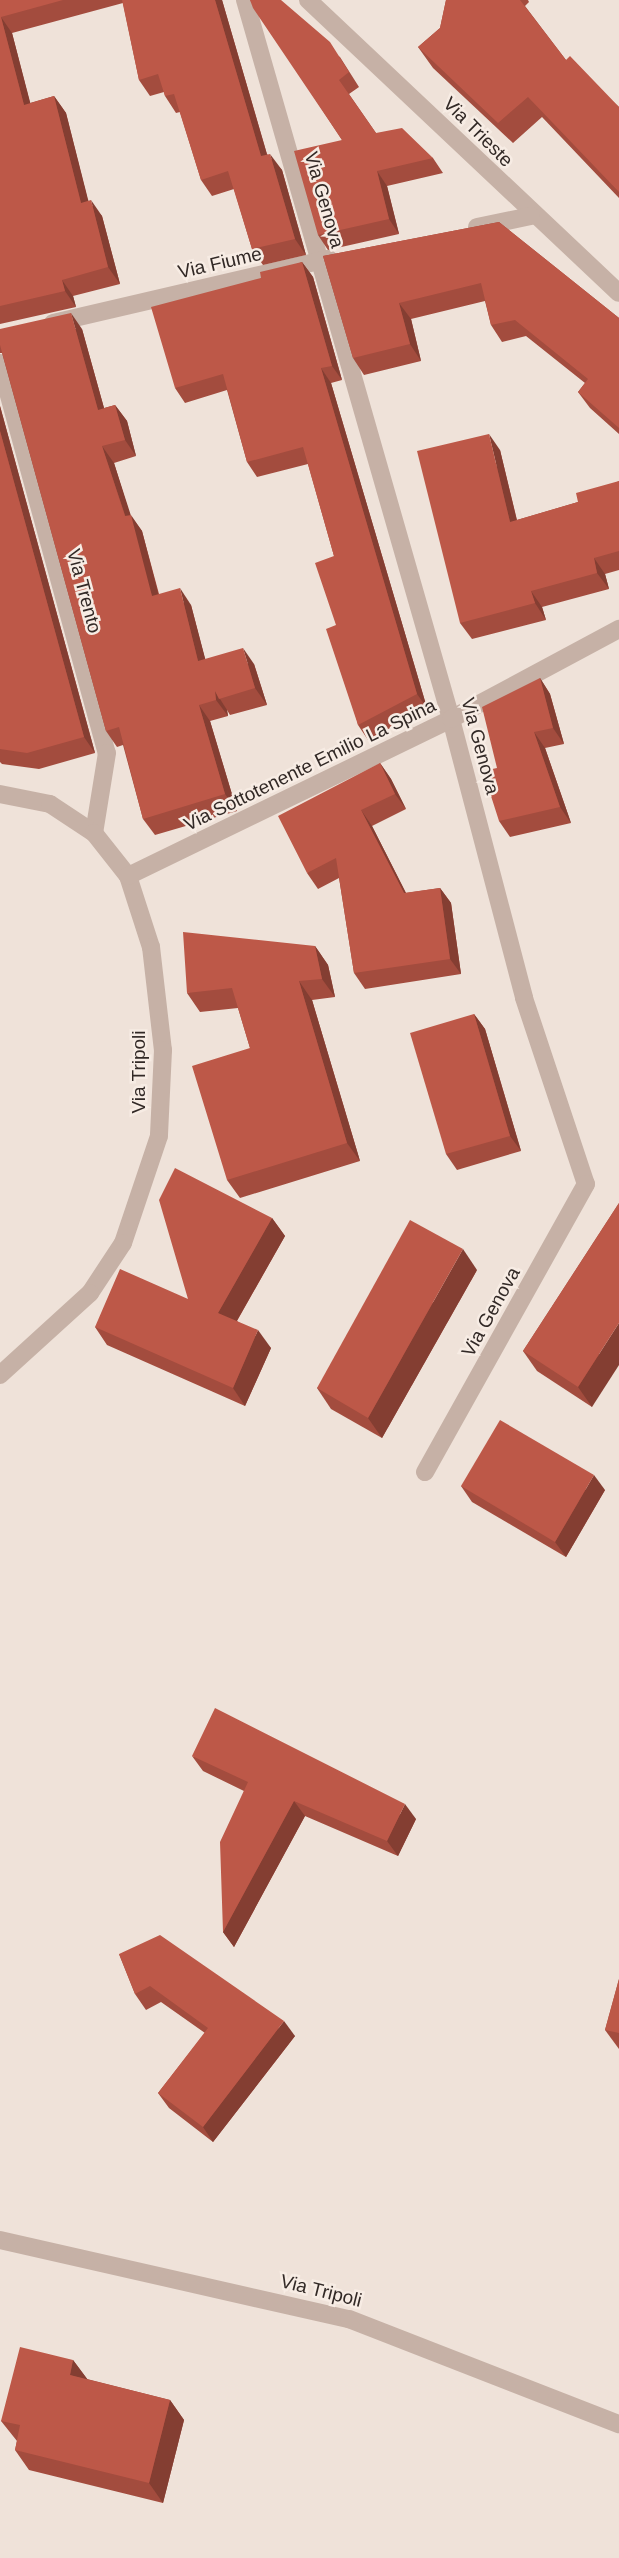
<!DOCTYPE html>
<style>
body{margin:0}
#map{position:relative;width:619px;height:2558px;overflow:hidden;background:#efe2d9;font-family:Helvetica,sans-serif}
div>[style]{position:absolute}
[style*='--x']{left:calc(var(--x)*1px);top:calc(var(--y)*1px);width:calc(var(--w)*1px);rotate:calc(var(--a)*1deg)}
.minor>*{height:18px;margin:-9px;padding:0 9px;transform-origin:9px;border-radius:9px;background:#c6b1a6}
.wall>*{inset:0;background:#a34c3e}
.shaded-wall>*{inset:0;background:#843e32}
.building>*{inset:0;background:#bd5848}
span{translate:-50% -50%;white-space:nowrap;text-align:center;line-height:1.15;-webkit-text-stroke:5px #f7ece4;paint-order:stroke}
.street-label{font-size:19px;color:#322926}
</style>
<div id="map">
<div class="minor">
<i style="--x:245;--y:0;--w:748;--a:74.01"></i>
<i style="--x:451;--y:719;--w:288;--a:75.3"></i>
<i style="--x:524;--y:998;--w:196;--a:71.6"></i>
<i style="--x:586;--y:1184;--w:330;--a:119.2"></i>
<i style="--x:308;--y:0;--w:427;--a:43.3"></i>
<i style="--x:477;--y:227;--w:55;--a:-11.5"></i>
<i style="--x:53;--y:323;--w:283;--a:-13.1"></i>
<i style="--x:0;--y:363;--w:404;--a:74.7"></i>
<i style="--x:107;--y:753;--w:81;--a:99.2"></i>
<i style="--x:0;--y:794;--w:51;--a:11.3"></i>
<i style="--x:50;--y:804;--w:53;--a:33.4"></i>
<i style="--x:94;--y:833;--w:55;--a:51.7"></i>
<i style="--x:128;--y:876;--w:75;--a:72.1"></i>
<i style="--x:151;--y:947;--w:104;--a:83.4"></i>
<i style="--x:163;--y:1050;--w:86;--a:92.7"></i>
<i style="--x:159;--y:1136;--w:113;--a:108.6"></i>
<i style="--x:123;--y:1243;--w:60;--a:123.4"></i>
<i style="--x:90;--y:1293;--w:122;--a:137.7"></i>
<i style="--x:128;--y:876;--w:359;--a:-25.9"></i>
<i style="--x:451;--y:719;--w:191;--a:-28.2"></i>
<i style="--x:0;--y:2240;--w:358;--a:12.8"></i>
<i style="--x:349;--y:2319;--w:290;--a:21.3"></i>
</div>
<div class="wall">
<i style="clip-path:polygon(0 0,222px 0,267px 154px,282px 170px,306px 255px,263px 265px,252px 249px,234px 189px,212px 196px,201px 180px,180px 112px,176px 113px,165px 96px,164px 92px,150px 96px,139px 80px,123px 3px,12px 33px,30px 103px,54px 96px,66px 113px,88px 201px,102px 216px,120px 284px,73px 296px,76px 307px,0 324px)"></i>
<i style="clip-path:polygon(250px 0,340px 57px,359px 87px,349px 94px,376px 133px,433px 158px,443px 173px,387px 186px,399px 234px,328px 250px,318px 235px,342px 140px)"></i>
<i style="clip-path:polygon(446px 0,528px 0,529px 2px,525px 6px,566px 60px,619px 107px,619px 198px,542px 117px,513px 143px,433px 68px,418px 47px,440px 28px)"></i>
<i style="clip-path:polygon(499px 222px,619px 318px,619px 434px,590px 408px,578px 392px,585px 383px,526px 336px,502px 342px,491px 325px,485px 301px,411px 319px,421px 361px,364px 375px,353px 358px,323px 256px)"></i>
<i style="clip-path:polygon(302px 262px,313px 277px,342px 380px,331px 383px,427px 708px,368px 740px,358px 725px,336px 625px,334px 556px,308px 464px,257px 477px,247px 462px,227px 390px,185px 403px,175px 388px,261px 278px)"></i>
<i style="clip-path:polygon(0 329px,82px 329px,104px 408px,115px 405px,127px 421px,136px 456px,114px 463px,130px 515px,142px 531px,159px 594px,191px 605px,205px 659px,254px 664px,267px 705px,230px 715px,227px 710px,228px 716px,210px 721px,237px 811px,155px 835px,143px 819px,123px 745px,117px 747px,106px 731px,2px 353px,0 353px)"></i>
<i style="clip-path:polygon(0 406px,95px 753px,39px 769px,2px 764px,0 762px)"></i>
<i style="clip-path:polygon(500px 450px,517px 520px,578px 502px,619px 481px,619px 570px,605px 574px,609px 589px,542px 607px,546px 620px,472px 639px,460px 623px)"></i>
<i style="clip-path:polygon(540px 678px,550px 694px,564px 744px,545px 748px,571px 823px,510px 837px,499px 821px)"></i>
<i style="clip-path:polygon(380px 763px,391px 779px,406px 809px,372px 826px,406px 893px,440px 888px,451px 903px,461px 974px,365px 989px,354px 973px,339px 878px,318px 889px,307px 873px)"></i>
<i style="clip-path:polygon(315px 946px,328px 965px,335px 997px,312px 1000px,360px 1161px,240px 1198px,227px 1180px,250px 1048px,238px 1008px,200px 1012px,187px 993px)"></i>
<i style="clip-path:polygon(474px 1014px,485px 1029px,521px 1151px,457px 1170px,446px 1154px)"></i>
<i style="clip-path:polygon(619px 1203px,592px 1407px,537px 1371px,523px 1351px)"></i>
<i style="clip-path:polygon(272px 1218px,285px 1236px,237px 1321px,271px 1348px,245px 1406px,107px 1345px,95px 1327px,188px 1299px)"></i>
<i style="clip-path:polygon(477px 1270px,382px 1438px,331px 1409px,317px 1388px)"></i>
<i style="clip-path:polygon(461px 1486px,605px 1490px,566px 1557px,472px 1502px)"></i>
<i style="clip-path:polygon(192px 1756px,416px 1819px,398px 1856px,305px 1816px,234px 1947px,223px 1932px,244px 1791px,203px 1771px)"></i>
<i style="clip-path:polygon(119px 1954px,295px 2036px,213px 2142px,169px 2108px,158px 2093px,205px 2033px,161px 2002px,146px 2010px,135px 1994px)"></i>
<i style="clip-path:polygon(619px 1979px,619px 2049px,605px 2030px)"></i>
<i style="clip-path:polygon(73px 2360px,87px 2379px,170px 2400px,184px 2420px,163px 2503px,29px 2470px,15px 2450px,17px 2441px,1px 2421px)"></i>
</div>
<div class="shaded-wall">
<i style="clip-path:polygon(215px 0,222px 0,272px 172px,261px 156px)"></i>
<i style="clip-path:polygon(1px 17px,12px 33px,35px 121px,24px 105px)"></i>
<i style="clip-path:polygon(54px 96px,66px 113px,93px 219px,81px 203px)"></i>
<i style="clip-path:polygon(270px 154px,282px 170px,306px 255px,295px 239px)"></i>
<i style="clip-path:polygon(377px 171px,387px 186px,399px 234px,389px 219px)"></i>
<i style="clip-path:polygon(91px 200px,102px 216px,120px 284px,108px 267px)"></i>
<i style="clip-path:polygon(302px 262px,313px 277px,342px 380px,332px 366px)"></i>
<i style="clip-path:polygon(62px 280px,73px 296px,76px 307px,65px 291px)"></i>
<i style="clip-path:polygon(399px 303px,411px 319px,421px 361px,410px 344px)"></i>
<i style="clip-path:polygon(71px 313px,82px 329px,109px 426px,98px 410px)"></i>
<i style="clip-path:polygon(321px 368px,331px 383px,427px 708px,417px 694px)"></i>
<i style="clip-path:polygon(115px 405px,127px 421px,136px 456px,125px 440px)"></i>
<i style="clip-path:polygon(0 406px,95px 753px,84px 737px,0 431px)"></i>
<i style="clip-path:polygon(489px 434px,500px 450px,521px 538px,510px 522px)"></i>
<i style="clip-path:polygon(102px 446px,114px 463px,133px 522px,131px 515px,142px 531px,163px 612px,152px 596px)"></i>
<i style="clip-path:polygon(594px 558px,605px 574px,609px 589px,597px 573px)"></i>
<i style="clip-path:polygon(180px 588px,191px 605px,210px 677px,198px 661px)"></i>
<i style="clip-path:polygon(531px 591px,542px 607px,546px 620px,535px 603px)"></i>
<i style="clip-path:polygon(243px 648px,254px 664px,267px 705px,255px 688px)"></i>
<i style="clip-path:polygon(540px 678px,550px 694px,564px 744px,553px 728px)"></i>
<i style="clip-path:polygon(215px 691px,227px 710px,228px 716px,216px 700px)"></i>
<i style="clip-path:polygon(199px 705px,210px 721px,237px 811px,225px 794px)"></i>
<i style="clip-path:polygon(534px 732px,545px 748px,571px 823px,560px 807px)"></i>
<i style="clip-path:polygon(380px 763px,391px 779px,406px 809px,395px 794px)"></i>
<i style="clip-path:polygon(361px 810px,372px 826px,414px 909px,404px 893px)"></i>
<i style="clip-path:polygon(440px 888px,451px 903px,461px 974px,450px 959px)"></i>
<i style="clip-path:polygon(315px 946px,328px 965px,335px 997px,322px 979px)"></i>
<i style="clip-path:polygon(299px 981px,312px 1000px,360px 1161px,347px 1143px)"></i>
<i style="clip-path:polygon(474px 1014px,485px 1029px,521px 1151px,510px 1136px)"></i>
<i style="clip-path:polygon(272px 1218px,285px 1236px,231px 1331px,218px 1313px)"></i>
<i style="clip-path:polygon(463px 1249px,477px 1270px,382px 1438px,368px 1418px)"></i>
<i style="clip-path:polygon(619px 1323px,619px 1365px,592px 1407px,578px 1387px)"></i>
<i style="clip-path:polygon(258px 1330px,271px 1348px,245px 1406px,233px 1388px)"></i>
<i style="clip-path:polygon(594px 1475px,605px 1490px,566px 1557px,555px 1542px)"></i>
<i style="clip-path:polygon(294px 1801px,305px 1816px,234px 1947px,223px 1932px)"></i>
<i style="clip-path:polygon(405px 1804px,416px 1819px,398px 1856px,387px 1841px)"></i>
<i style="clip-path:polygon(284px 2021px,295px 2036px,213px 2142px,203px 2127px)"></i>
<i style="clip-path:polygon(73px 2360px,88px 2380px,70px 2375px)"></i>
<i style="clip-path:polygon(170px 2400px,184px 2420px,163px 2503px,149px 2483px)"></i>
</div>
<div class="building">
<i style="clip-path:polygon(0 0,63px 0,1px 17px,24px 105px,54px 96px,81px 203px,91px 200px,108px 267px,62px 280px,65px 291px,0 306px)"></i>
<i style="clip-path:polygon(122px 0,215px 0,261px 156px,270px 154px,295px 239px,252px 249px,228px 171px,201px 180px,174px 94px,165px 96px,158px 74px,139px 80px)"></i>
<i style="clip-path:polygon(250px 0,281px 0,330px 42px,349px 72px,339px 80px,376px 133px,402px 128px,433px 158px,377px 171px,389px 219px,318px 235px,294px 151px,342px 140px,253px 8px)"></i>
<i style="clip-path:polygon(446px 0,520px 0,566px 60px,570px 56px,619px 107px,619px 192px,528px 97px,498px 123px,418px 47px,440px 28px)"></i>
<i style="clip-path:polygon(499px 222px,619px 318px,619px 428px,578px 392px,588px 379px,515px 320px,491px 325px,481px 283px,399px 303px,410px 344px,353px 358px,323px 256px)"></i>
<i style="clip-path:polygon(302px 262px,332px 366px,321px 368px,417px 694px,358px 725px,326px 629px,336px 625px,315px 563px,334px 556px,303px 447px,247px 462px,223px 374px,175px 388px,151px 307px,261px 278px,260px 272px)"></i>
<i style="clip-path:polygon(71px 313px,98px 410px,115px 405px,125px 440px,102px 446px,125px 516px,131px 515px,152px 596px,180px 588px,198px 661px,243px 648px,255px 688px,219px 699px,215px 691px,216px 700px,199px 705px,225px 794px,143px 819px,119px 727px,106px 731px,0 345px,0 329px)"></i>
<i style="clip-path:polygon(0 431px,84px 737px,27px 753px,0 749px)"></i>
<i style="clip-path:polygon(489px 434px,510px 522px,578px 502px,576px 493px,619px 481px,619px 551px,594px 558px,597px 573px,531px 591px,535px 603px,460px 623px,417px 451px)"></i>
<i style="clip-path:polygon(540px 678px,553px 728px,534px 732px,560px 807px,499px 821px,483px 771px,497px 768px,482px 707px)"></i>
<i style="clip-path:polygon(380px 763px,395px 794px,361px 810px,404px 893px,440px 888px,450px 959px,354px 973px,336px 858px,307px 873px,278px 816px)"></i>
<i style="clip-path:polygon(183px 932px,315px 946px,322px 979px,299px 981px,347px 1143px,227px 1180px,192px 1066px,250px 1048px,232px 988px,187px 993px)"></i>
<i style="clip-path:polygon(474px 1014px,510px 1136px,446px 1154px,410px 1033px)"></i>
<i style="clip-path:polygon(175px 1168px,272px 1218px,218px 1313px,258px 1330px,233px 1388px,95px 1327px,120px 1269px,188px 1299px,159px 1200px)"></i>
<i style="clip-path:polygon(619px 1203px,619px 1323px,578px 1387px,523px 1351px)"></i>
<i style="clip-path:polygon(410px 1220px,463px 1249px,368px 1418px,317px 1388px)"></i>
<i style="clip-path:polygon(500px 1420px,594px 1475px,555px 1542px,461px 1486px)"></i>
<i style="clip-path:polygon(215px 1708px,405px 1804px,387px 1841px,294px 1801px,223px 1932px,220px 1842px,248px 1782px,192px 1756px)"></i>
<i style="clip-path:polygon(160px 1935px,284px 2021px,203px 2127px,158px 2093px,208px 2028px,150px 1986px,135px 1994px,119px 1954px)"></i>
<i style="clip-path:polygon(619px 1979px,619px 2033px,605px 2030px)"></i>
<i style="clip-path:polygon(20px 2347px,73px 2360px,70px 2375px,170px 2400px,149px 2483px,15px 2450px,20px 2425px,1px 2421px)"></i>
</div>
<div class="street-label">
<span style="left:478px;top:132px;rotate:45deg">Via Trieste</span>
<span style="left:324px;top:200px;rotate:74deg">Via Genova</span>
<span style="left:220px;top:263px;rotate:-13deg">Via Fiume</span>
<span style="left:84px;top:591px;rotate:75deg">Via Trento</span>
<span style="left:480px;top:746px;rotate:75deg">Via Genova</span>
<span style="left:310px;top:765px;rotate:-26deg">Via Sottotenente Emilio La Spina</span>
<span style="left:139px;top:1072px;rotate:-90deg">Via Tripoli</span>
<span style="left:491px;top:1312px;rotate:-61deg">Via Genova</span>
<span style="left:321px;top:2291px;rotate:14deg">Via Tripoli</span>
</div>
</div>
